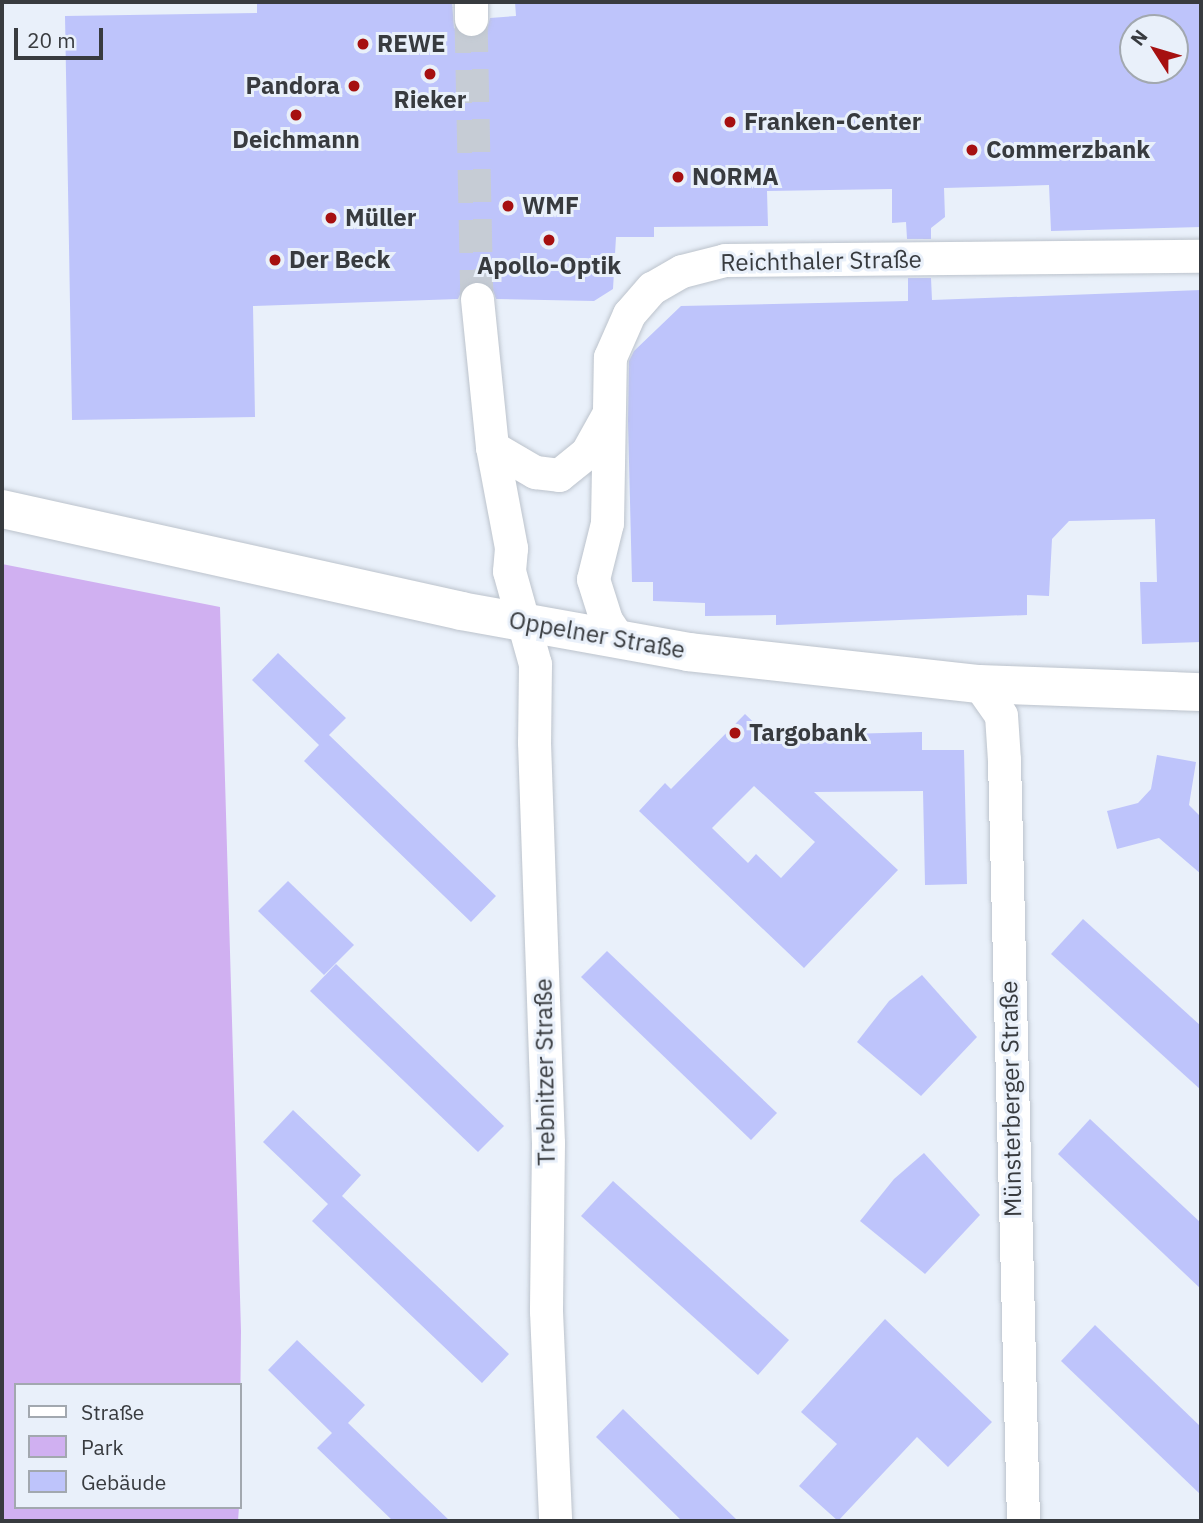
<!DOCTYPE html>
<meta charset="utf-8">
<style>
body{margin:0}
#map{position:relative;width:1203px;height:1523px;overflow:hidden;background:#e9f0fa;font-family:"IBM Plex Sans",sans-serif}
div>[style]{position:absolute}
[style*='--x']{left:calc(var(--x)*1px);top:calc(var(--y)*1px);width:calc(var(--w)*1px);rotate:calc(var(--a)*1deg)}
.green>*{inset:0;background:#d0b0f1}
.building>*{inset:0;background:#bec4fb}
.minor-tunnel>*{height:33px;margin-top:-16.5px;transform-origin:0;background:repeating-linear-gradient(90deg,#c6ccd5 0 33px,transparent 0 50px)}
.roads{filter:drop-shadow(0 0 2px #bcc3cc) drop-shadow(0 0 2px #bcc3cc)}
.minor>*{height:33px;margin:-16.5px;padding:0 16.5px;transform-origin:16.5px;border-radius:16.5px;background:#fff}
.tertiary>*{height:38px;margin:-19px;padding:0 19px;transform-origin:19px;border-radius:19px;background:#fff}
.dots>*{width:19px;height:19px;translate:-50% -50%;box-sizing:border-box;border:4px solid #e9f0fa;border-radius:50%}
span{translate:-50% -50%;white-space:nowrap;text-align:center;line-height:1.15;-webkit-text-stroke:6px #e9f0fa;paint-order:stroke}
.poi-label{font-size:24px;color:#383b3f;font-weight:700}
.left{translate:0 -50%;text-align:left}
.right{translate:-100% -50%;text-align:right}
.street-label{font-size:24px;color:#383b3f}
.frame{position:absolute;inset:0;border:4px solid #383b3f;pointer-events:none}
.legend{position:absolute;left:14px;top:1383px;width:228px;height:126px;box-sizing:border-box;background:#e9f0fa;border:2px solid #a2a8af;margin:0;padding:9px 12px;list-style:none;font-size:21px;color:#383b3f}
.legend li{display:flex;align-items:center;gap:14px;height:35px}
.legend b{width:35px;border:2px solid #a2a8af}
.north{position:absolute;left:1119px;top:14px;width:70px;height:70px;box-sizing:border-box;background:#e9f0fa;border:2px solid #a2a8af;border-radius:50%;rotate:307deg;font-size:19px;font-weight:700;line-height:28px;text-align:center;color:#383b3f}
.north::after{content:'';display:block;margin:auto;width:24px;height:32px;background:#a61010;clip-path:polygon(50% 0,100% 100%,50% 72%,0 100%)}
.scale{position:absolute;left:14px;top:28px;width:89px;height:32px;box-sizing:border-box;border:4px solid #383b3f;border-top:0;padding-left:9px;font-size:21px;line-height:24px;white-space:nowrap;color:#383b3f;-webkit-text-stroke:5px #e9f0fa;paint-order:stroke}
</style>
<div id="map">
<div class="green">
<i style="clip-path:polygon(2px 564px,220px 607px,241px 1331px,240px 1430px,240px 1385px,16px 1385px,16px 1507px,239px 1507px,238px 1521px,2px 1521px)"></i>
</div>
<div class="building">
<i style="clip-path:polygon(evenodd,257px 2px,452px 2px,454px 28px,470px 38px,487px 29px,490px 18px,516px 16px,515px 2px,1201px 2px,1201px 227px,1051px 231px,1049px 185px,944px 188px,945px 217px,931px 228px,931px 239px,907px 239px,906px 222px,892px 223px,892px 189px,767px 191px,768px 226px,654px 227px,654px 237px,616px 237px,613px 289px,594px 301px,496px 299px,492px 287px,476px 280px,465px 284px,458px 299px,253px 306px,255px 417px,72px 420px,65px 16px,257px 13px,257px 2px,1133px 28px,1175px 28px,1175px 70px,1133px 70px,1133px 28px)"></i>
<i style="clip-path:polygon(908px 278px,931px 278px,932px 300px,1201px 290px,1201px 642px,1142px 644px,1140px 582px,1157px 582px,1155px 519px,1069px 521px,1052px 539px,1049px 596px,1027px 595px,1027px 615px,776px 625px,776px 615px,705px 616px,705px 603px,653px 601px,653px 582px,632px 582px,628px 421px,629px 361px,634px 351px,681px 306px,908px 301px)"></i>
<i style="clip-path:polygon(278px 653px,346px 718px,329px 735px,496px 896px,471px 922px,304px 761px,319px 745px,252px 680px)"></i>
<i style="clip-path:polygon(evenodd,745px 714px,768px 736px,922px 732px,922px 750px,964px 750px,967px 884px,925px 885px,923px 791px,814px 792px,898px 870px,804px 968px,639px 811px,665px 783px,671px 789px,745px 714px,754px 786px,815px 842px,781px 878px,756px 854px,748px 863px,712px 828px,754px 786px)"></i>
<i style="clip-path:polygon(1157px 755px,1196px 762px,1189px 805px,1201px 817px,1201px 874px,1159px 838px,1117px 849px,1107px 811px,1138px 803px,1151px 789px)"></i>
<i style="clip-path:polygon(288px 881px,354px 945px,324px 975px,258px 911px)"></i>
<i style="clip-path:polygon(1083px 919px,1201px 1026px,1201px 1090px,1051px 954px)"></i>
<i style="clip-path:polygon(607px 951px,777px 1113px,751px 1140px,581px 977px)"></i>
<i style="clip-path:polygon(336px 964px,504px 1126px,478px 1152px,310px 991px)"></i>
<i style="clip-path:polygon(922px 975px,977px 1037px,921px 1096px,857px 1042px,889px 1001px)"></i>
<i style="clip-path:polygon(293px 1110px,361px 1175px,342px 1196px,509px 1354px,482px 1383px,312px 1221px,328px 1204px,263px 1142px)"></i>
<i style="clip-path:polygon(1090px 1119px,1201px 1223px,1201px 1289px,1058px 1154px)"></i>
<i style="clip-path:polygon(924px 1153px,980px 1215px,925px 1274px,860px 1221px,894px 1179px)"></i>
<i style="clip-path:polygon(613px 1181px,789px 1340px,758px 1375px,581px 1216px)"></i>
<i style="clip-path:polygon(885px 1319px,992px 1422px,948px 1467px,917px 1437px,838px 1521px,799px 1486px,837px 1444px,801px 1412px)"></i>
<i style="clip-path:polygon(1095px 1325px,1201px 1427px,1201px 1495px,1061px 1361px)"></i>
<i style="clip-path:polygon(297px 1340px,365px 1405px,348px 1423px,450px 1521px,393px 1521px,317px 1448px,332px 1433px,268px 1370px)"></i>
<i style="clip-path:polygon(623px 1409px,664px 1449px,738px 1521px,682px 1521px,637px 1477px,596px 1437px)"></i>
</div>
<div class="minor-tunnel">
<i style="--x:471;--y:19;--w:280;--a:88.8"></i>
</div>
<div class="roads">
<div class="minor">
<i style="--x:471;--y:2;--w:17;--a:90"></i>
<i style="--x:477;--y:299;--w:149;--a:84.2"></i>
<i style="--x:492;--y:447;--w:103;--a:79.3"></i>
<i style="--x:511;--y:548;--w:23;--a:95"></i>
<i style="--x:509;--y:571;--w:97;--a:74.4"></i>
<i style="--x:535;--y:664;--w:78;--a:90.7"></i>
<i style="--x:534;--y:742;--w:401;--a:88"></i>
<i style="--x:548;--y:1143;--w:168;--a:90.7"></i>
<i style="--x:546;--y:1311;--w:210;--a:87.5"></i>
<i style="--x:492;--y:447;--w:50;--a:30.2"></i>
<i style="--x:535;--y:472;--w:24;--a:7"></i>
<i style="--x:559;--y:475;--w:36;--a:-39"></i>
<i style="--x:587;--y:452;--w:41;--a:-60.9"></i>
<i style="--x:620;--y:641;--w:25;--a:-124"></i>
<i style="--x:606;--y:620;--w:43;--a:-107.6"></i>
<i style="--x:593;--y:579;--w:58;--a:-76"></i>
<i style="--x:607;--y:523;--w:166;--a:-89"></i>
<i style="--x:610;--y:357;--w:47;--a:-66.2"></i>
<i style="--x:629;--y:314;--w:35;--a:-49"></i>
<i style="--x:652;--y:288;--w:34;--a:-30"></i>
<i style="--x:682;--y:271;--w:44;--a:-14.3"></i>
<i style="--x:725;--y:260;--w:476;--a:-0.5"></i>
<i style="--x:979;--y:684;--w:38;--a:55"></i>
<i style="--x:1001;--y:715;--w:45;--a:86.2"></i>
<i style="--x:1004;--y:760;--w:761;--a:88.57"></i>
</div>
<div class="tertiary">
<i style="--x:2;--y:509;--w:470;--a:12.5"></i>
<i style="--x:461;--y:611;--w:231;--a:10.2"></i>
<i style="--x:688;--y:652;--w:293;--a:6.3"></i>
<i style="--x:979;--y:684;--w:222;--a:2.1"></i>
</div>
</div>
<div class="dots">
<i style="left:363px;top:44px;background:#a61010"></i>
<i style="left:430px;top:74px;background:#a61010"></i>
<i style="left:354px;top:86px;background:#a61010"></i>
<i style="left:296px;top:115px;background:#a61010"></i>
<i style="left:730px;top:122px;background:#a61010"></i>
<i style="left:972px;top:150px;background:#a61010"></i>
<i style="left:678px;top:177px;background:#a61010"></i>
<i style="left:508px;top:206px;background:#a61010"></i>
<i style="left:331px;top:218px;background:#a61010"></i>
<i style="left:549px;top:240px;background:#a61010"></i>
<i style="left:275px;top:260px;background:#a61010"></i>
<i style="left:735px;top:733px;background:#a61010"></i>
</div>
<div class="poi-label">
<span class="left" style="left:377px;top:44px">REWE</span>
<span class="right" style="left:340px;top:86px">Pandora</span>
<span style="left:430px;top:100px">Rieker</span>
<span class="left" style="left:744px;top:122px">Franken-Center</span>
<span style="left:296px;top:140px">Deichmann</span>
<span class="left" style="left:986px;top:150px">Commerzbank</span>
<span class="left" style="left:692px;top:177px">NORMA</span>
<span class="left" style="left:522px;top:206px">WMF</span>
<span class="left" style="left:345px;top:218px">Müller</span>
<span class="left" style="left:289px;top:260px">Der Beck</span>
<span style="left:549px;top:266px">Apollo-Optik</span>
<span class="left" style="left:749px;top:733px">Targobank</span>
</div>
<div class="street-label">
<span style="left:821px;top:261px;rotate:-1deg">Reichthaler Straße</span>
<span style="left:597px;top:635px;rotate:10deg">Oppelner Straße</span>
<span style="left:545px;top:1072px;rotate:-91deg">Trebnitzer Straße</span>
<span style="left:1011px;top:1099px;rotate:-91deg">Münsterberger Straße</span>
</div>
<div class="frame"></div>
<ul class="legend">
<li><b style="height:9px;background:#fff"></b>Straße</li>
<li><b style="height:19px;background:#d0b0f1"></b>Park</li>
<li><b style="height:19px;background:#bec4fb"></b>Gebäude</li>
</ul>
<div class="north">N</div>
<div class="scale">20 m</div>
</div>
